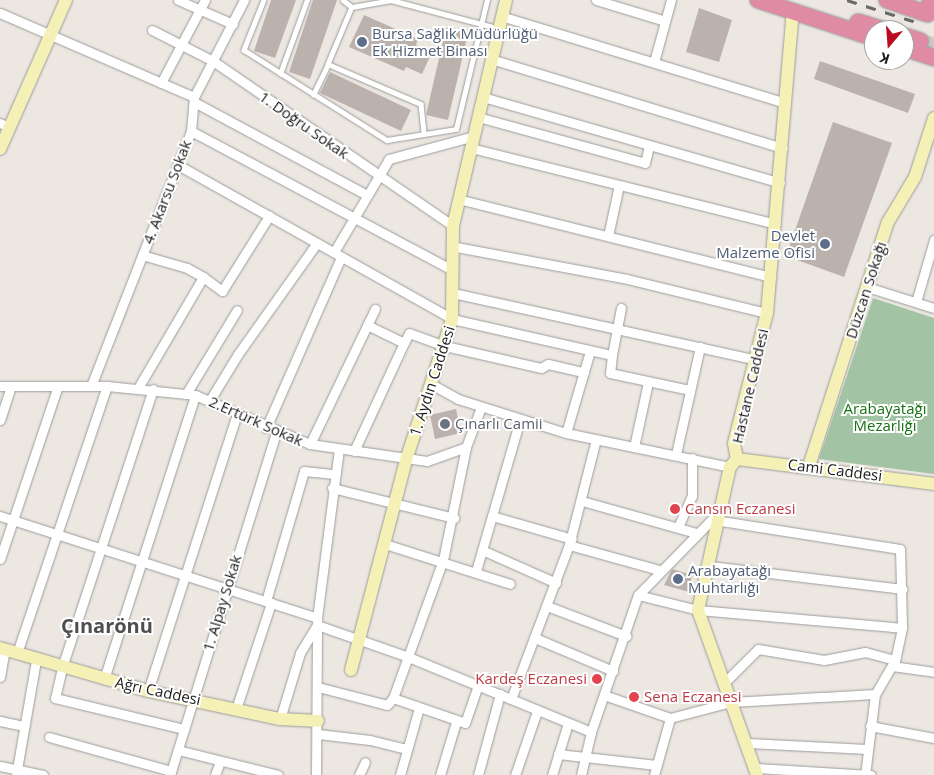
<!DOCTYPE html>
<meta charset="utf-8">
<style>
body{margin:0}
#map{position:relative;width:934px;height:775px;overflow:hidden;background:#ece7e1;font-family:"Open Sans",sans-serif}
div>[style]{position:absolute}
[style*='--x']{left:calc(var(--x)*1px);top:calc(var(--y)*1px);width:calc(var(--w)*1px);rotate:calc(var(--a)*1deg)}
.cemetery>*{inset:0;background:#a3c4a4}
.building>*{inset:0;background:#bcb2ad}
.highway-tunnel>*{height:16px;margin-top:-8px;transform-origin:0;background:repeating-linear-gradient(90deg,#cdc8c3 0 16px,transparent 0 24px)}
.roads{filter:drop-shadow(0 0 1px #9c9c9c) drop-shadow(0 0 1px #9c9c9c)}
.lane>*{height:4.5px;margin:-2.25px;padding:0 2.25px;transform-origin:2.25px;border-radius:2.25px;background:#fff}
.street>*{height:9px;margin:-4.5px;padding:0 4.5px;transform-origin:4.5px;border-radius:4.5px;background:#fff}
.secondary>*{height:12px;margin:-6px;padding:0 6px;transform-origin:6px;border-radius:6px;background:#f5f0b5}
.highway>*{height:16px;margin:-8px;padding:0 8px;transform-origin:8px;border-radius:8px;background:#e08ba6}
.rail>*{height:3px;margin-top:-1.5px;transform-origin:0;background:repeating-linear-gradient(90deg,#696969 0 10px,transparent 0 20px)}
.dots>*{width:14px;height:14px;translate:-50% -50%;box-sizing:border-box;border:2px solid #fff;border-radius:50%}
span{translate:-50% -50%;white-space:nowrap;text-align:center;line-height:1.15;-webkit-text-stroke:4px #fff;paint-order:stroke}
.service-label{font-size:15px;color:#4e5e75}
.left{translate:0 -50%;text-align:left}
.right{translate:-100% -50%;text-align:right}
.street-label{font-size:15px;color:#1b1b1b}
.park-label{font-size:15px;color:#157111}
.worship-label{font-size:15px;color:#5b616d}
.health-label{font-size:15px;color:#be3a42}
.district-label{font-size:20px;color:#4e4e4e;font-weight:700}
.north{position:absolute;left:864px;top:20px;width:50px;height:50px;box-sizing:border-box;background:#fff;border:1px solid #a4a4a4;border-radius:50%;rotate:198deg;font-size:14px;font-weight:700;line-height:20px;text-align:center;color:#1b1b1b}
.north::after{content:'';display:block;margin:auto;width:18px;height:22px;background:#bb0b21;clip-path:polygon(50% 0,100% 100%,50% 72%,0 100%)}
</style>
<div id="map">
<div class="cemetery">
<i style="clip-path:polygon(873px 298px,934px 318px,934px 474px,819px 459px)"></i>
</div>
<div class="building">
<i style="clip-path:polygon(271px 0,296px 0,275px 58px,254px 51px)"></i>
<i style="clip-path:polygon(313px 0,337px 0,310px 79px,289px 72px)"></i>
<i style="clip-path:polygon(699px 8px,732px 20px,719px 62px,686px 52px)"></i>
<i style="clip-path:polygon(364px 15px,418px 39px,416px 45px,432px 52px,422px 74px,406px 67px,404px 71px,349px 47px)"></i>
<i style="clip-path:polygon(446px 28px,468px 33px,448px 120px,426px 115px)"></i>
<i style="clip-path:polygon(820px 61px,915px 94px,908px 113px,814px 79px)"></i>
<i style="clip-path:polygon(330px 72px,411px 110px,401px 131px,320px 93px)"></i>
<i style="clip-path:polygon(833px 122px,892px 143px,844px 277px,786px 256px)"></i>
<i style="clip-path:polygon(456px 409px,461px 433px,435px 439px,430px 415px)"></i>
<i style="clip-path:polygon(672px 569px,692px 575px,689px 592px,664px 585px)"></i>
</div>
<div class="highway-tunnel">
<i style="--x:920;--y:41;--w:15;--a:20"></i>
</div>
<div class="roads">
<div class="lane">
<i style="--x:264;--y:0;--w:54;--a:111.8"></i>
<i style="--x:244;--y:50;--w:169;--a:32.2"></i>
<i style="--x:387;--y:140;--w:70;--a:-9.1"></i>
<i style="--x:456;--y:129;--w:133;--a:-76.5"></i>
<i style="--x:343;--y:0;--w:11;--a:38"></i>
<i style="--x:352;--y:7;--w:39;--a:-10"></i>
<i style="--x:391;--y:0;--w:110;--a:14.8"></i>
<i style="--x:352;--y:7;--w:62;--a:112.8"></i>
<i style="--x:328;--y:64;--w:101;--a:23.3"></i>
<i style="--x:421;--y:104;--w:29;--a:84"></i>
<i style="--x:280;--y:74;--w:79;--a:-70"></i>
<i style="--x:313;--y:95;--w:34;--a:-64"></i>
</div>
<div class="street">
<i style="--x:178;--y:0;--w:60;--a:23.6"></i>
<i style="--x:596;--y:0;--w:72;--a:16.9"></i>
<i style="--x:0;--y:13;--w:211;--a:23.4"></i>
<i style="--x:501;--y:16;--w:298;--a:17"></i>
<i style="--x:152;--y:30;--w:68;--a:26.9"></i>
<i style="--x:213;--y:61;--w:291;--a:34.5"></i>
<i style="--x:491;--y:59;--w:305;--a:17"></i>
<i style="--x:654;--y:62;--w:64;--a:-74.7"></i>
<i style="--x:161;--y:83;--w:94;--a:-62.1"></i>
<i style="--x:483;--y:97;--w:309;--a:16.1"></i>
<i style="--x:196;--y:103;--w:192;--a:28.3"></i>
<i style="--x:478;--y:117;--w:173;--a:15.4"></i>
<i style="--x:645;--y:163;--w:18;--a:-77"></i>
<i style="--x:0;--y:123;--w:10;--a:24"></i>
<i style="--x:191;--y:131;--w:296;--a:28"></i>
<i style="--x:471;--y:148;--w:314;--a:14"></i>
<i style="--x:178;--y:165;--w:314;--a:29.3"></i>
<i style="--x:452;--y:319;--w:164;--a:12.7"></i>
<i style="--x:612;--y:355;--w:48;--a:-79.2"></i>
<i style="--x:458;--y:199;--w:323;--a:14"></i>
<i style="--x:608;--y:236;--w:52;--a:-77.8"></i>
<i style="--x:451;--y:246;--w:179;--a:10.6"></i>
<i style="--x:627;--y:279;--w:144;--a:13.7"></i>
<i style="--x:334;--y:252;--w:108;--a:-59.4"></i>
<i style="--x:389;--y:159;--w:88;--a:-15.1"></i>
<i style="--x:142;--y:255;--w:47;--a:16.1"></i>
<i style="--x:187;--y:268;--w:18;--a:29"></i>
<i style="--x:867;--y:287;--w:70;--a:17.4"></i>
<i style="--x:453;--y:293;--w:311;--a:12.4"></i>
<i style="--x:916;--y:302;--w:65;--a:-73.8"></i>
<i style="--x:367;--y:325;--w:41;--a:25.9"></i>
<i style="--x:404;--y:343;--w:11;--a:-63"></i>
<i style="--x:409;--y:333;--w:38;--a:20"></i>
<i style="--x:445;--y:346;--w:98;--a:12.9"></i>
<i style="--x:541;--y:368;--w:8;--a:-30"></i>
<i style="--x:548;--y:364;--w:37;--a:13"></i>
<i style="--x:612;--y:355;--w:18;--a:96"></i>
<i style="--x:610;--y:373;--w:82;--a:12"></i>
<i style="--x:431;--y:384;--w:31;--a:29"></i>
<i style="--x:458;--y:399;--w:113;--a:17.5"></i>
<i style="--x:566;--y:433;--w:167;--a:11.7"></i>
<i style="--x:0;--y:386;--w:107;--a:0"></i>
<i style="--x:107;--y:386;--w:88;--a:5.8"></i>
<i style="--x:195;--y:395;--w:125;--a:23.1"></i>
<i style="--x:310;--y:444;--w:118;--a:8.3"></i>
<i style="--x:427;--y:461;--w:41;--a:-19.7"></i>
<i style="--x:466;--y:447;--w:43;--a:-69.4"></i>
<i style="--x:91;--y:386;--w:274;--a:-68.6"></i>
<i style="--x:191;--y:131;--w:34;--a:-85"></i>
<i style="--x:194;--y:97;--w:109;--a:-62.7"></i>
<i style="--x:138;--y:388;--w:129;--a:-59.6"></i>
<i style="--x:203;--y:277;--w:24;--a:36"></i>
<i style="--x:222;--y:291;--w:89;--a:-57.9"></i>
<i style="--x:153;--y:389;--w:293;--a:108.1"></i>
<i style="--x:62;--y:668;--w:31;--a:103"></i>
<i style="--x:55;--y:698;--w:133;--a:13.5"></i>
<i style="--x:186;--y:394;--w:98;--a:-58.7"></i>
<i style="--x:210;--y:400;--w:54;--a:-58.7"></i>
<i style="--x:238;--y:354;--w:136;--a:-54.6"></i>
<i style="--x:0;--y:420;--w:35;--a:-72"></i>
<i style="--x:266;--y:428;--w:187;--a:-66.3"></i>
<i style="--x:566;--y:433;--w:85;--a:-73.7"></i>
<i style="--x:310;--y:444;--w:150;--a:-64.3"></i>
<i style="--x:634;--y:447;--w:66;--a:-77.8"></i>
<i style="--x:354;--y:451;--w:119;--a:-65.2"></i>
<i style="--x:676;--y:454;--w:110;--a:-77.4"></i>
<i style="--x:332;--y:488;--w:126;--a:13.8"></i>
<i style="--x:582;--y:501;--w:118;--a:15.7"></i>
<i style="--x:0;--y:516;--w:333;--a:17.8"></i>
<i style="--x:492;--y:516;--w:83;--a:16"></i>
<i style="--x:721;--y:521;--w:181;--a:8.9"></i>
<i style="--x:900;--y:549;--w:79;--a:88.5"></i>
<i style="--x:902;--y:628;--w:33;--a:102"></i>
<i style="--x:895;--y:660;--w:39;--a:120"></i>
<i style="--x:875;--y:694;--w:82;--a:97"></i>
<i style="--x:678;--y:527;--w:34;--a:-66"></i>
<i style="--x:692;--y:496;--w:38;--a:-90"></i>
<i style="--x:385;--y:544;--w:131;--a:17.7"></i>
<i style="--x:569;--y:545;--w:93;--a:15.5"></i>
<i style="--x:482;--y:550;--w:81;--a:24"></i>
<i style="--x:0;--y:559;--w:182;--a:-71.5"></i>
<i style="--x:710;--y:566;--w:194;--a:6.8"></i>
<i style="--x:476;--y:571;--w:157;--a:-73.8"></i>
<i style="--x:638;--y:595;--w:62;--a:14"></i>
<i style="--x:698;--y:610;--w:205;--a:5"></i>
<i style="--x:266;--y:601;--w:135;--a:-73.7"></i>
<i style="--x:304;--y:471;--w:30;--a:6"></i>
<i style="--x:547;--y:606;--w:85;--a:20.8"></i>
<i style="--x:535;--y:638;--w:85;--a:22.9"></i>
<i style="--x:17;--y:653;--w:282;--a:-71.4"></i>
<i style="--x:892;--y:666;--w:42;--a:8.1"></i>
<i style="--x:0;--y:677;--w:27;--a:-80"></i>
<i style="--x:104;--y:679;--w:298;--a:-72.2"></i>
<i style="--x:724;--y:683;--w:48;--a:-45"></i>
<i style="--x:758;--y:649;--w:67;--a:9.5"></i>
<i style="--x:824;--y:660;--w:42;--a:-11"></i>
<i style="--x:865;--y:652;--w:31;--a:15"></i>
<i style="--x:318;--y:687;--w:71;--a:14.6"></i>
<i style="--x:387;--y:705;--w:9;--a:-49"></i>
<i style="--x:393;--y:698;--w:76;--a:19.1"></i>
<i style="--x:465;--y:723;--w:39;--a:-71"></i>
<i style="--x:148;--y:691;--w:291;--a:-72.2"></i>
<i style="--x:604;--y:695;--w:70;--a:19.2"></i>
<i style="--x:670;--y:718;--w:63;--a:-14.7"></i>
<i style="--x:731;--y:702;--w:144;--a:-3.2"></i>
<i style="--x:393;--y:698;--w:147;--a:-70.1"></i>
<i style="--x:443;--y:560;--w:115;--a:-78.5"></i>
<i style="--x:511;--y:699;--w:165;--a:-69.4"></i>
<i style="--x:569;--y:545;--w:109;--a:-75.7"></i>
<i style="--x:236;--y:709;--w:112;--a:-71.7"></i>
<i style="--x:280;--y:719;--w:69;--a:-73.1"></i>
<i style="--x:300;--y:653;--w:33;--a:-59"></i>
<i style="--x:317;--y:625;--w:94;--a:19.2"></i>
<i style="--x:406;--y:656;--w:200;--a:22.3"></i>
<i style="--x:0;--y:721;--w:25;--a:12"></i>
<i style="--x:870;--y:726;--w:65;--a:10.6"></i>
<i style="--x:318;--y:734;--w:52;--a:6.6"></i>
<i style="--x:370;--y:740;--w:38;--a:14"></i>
<i style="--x:49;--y:737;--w:127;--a:15.6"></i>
<i style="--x:748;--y:743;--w:119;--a:2.9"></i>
<i style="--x:178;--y:750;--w:103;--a:14"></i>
<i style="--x:558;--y:754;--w:99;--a:6.4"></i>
<i style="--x:0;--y:766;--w:44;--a:11.8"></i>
<i style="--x:756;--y:768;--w:115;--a:3.5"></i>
<i style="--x:16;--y:775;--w:117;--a:-80.1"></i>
<i style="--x:170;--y:775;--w:359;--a:-72.8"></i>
<i style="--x:215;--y:775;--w:15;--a:-70"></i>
<i style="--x:316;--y:775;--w:157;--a:-89.6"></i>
<i style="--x:317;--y:618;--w:170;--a:-82.6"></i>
<i style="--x:359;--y:775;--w:14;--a:-65"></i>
<i style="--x:400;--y:775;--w:70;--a:-74.2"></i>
<i style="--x:440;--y:775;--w:55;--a:-73.2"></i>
<i style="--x:478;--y:775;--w:84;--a:-74.8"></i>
<i style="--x:515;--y:775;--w:68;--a:-71"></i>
<i style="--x:552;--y:775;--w:54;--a:-72.9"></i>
<i style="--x:581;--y:775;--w:44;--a:-76.9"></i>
<i style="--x:591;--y:732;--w:145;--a:-71.1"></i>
<i style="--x:638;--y:595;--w:117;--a:-45.7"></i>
<i style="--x:654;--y:775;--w:59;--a:-74.3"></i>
</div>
<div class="secondary">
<i style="--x:0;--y:149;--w:163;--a:-66.1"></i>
<i style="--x:737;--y:459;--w:199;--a:7.2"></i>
<i style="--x:809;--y:466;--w:256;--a:-72.1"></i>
<i style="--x:888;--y:222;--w:52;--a:-59"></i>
<i style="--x:915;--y:177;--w:62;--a:-72.1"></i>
<i style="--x:0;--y:648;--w:154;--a:16.2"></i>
<i style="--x:148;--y:691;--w:135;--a:12"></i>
<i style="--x:280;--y:719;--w:38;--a:3"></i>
<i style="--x:351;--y:670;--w:217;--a:-75.3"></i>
<i style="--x:406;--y:460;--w:148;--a:-71.9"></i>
<i style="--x:452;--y:319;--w:93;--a:-89.4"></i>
<i style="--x:453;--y:226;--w:232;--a:-76.8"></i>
<i style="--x:757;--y:775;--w:175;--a:-109.7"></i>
<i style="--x:698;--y:610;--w:147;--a:-77.4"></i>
<i style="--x:730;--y:467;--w:11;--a:-49"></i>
<i style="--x:737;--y:459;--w:16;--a:-101"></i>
<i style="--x:734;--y:443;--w:134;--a:-75.8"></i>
<i style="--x:767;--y:313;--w:303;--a:-85.1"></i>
</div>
<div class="highway">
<i style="--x:758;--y:0;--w:122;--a:18.1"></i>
<i style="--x:887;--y:0;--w:43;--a:18.9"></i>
<i style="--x:930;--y:0;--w:4;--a:0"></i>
<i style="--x:858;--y:22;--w:28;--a:17"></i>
<i style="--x:904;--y:36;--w:17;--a:17"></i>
<i style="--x:904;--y:48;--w:32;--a:18"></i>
</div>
</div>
<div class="rail">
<i style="--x:847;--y:0;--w:79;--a:17.7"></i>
</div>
<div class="dots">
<i style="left:362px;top:42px;background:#5c6f8a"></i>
<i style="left:825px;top:244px;background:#5c6f8a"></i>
<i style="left:445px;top:424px;background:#6b7280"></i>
<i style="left:675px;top:509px;background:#e0444e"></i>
<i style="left:678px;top:579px;background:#5c6f8a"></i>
<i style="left:597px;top:679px;background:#e0444e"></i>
<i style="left:634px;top:697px;background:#e0444e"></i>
</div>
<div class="service-label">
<span class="left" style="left:372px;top:42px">Bursa Sağlık Müdürlüğü<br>Ek Hizmet Binası</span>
<span class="right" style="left:815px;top:244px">Devlet<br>Malzeme Ofisi</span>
<span class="left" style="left:688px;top:579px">Arabayatağı<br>Muhtarlığı</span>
</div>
<div class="street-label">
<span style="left:304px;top:125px;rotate:35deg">1. Doğru Sokak</span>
<span style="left:167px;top:192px;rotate:-69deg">4. Akarsu Sokak</span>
<span style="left:866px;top:290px;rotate:-72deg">Düzcan Sokağı</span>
<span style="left:432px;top:381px;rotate:-72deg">1. Aydın Caddesi</span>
<span style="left:750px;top:386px;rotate:-77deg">Hastane Caddesi</span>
<span style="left:256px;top:421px;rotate:24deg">2.Ertürk Sokak</span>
<span style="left:835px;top:470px;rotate:7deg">Cami Caddesi</span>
<span style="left:222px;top:603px;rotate:-73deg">1. Alpay Sokak</span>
<span style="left:158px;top:691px;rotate:12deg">Ağrı Caddesi</span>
</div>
<div class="park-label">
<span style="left:885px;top:417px">Arabayatağı<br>Mezarlığı</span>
</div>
<div class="worship-label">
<span class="left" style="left:455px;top:424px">Çınarlı Camii</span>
</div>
<div class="health-label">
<span class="left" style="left:685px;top:509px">Cansın Eczanesi</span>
<span class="right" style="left:587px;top:679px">Kardeş Eczanesi</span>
<span class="left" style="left:644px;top:697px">Sena Eczanesi</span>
</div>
<div class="district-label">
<span style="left:107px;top:625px">Çınarönü</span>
</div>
<div class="north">K</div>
</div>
